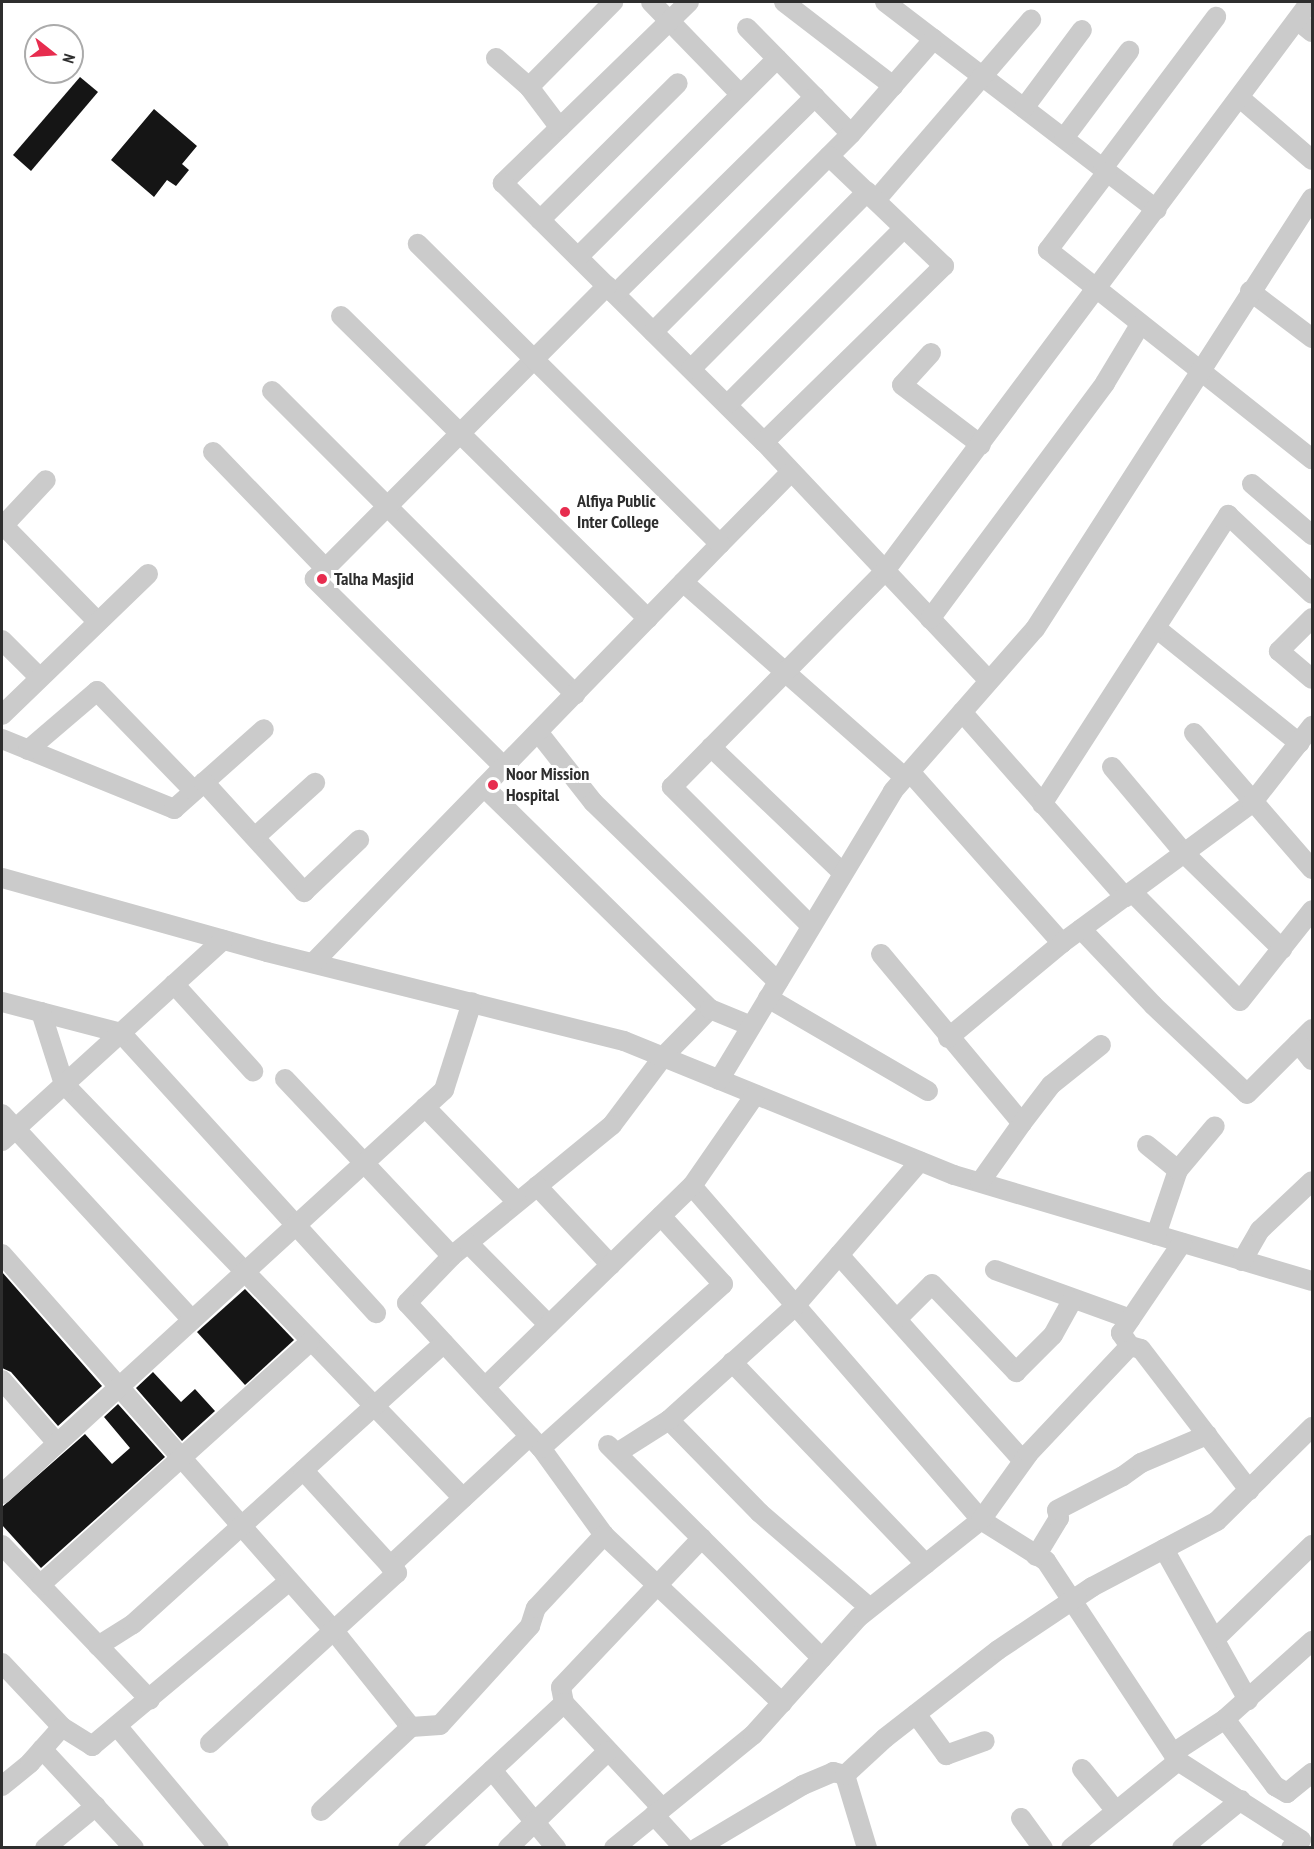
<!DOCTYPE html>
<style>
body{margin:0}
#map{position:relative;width:1314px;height:1849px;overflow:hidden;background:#fff;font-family:"PT Sans Narrow",sans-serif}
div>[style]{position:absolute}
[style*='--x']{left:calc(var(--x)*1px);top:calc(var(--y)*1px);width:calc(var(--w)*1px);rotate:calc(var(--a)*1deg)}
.building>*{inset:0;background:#151515}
.minor>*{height:20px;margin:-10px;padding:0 10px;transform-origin:10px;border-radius:10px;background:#cbcbcb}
.dots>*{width:16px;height:16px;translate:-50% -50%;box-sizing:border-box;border:3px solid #fff;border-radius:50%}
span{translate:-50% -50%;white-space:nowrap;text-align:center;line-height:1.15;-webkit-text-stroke:6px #fff;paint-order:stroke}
.poi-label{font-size:18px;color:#2e2e2e;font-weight:700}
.left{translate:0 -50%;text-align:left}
.frame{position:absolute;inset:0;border:3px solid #2e2e2e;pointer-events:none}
.north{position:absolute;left:24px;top:24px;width:60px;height:60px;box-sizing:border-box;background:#fff;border:2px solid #ababab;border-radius:50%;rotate:107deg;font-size:16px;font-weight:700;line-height:24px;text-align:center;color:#2e2e2e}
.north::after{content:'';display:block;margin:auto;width:21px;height:27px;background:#e72d4f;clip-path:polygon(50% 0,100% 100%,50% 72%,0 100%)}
</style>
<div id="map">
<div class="building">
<i style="clip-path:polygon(80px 77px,98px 92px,31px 171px,13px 155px)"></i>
<i style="clip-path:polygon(154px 109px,197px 146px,182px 164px,189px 170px,176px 186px,167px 180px,154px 197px,111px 160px)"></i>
<i style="clip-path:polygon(2px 1272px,102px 1386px,58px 1426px,11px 1372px,2px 1368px)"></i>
<i style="clip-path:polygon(245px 1289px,294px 1340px,245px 1385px,197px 1332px)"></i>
<i style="clip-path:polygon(153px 1372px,181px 1402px,195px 1389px,215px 1411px,182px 1441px,136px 1388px)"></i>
<i style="clip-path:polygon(118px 1404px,165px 1457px,41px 1568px,2px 1525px,2px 1507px,85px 1434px,112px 1464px,130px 1448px,104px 1417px)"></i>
</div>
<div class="minor">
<i style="--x:651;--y:2;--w:129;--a:45.9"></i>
<i style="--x:689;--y:2;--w:260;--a:135.8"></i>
<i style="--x:503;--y:183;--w:368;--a:44.8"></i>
<i style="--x:764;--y:442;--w:328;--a:46.7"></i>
<i style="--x:784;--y:2;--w:138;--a:37.6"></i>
<i style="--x:885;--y:2;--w:342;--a:37.4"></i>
<i style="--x:1297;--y:20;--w:19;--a:39"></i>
<i style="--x:747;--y:28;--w:148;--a:45.5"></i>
<i style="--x:496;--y:58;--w:44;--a:41.3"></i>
<i style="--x:529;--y:87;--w:51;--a:52.9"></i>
<i style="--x:529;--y:87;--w:120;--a:-45.3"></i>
<i style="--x:1240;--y:98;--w:95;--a:40.7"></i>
<i style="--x:1024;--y:108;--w:97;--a:-53.4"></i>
<i style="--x:1064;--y:138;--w:109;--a:-53.2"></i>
<i style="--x:1103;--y:168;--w:189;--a:-53.2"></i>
<i style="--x:1107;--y:172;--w:98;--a:127.1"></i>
<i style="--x:1048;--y:250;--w:337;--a:38.4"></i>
<i style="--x:876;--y:200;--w:238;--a:-49.3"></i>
<i style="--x:540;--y:220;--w:194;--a:-44.8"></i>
<i style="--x:578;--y:257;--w:281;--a:-44.9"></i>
<i style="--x:1250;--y:291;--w:78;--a:37.2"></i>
<i style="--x:615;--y:294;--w:281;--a:-44.6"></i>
<i style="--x:341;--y:316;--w:431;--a:44.6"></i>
<i style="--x:653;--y:332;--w:280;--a:-45"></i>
<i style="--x:851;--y:134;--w:126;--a:-48.9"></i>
<i style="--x:931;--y:353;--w:43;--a:132.2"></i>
<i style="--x:902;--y:385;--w:99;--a:37.2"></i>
<i style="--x:691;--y:369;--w:250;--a:-45.2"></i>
<i style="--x:272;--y:391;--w:429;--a:45"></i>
<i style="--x:727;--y:405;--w:250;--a:-45"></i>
<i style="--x:764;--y:442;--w:252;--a:-44.4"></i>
<i style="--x:944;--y:266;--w:159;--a:-136.3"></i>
<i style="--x:213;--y:452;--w:163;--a:46"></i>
<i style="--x:1252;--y:484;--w:79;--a:40.4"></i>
<i style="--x:3;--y:525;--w:134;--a:45.6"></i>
<i style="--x:2;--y:527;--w:64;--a:-46.9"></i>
<i style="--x:720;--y:544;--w:101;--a:-45.4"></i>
<i style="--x:683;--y:582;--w:296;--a:41.4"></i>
<i style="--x:1312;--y:618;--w:47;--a:135"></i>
<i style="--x:1279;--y:651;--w:43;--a:40.3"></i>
<i style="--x:930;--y:619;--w:294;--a:-53.4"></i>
<i style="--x:1105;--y:383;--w:68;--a:-58.9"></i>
<i style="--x:1156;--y:628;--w:184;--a:38.8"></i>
<i style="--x:2;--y:640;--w:52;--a:45"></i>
<i style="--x:962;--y:712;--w:247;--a:48.6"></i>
<i style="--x:2;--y:715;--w:203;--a:-44"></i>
<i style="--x:538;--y:732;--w:89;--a:51.8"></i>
<i style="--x:593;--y:802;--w:258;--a:44.2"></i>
<i style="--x:1194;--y:733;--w:180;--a:49.1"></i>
<i style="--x:2;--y:739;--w:186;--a:22.1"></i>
<i style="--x:174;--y:809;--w:120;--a:-41.6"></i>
<i style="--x:711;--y:747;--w:182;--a:43.7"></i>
<i style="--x:28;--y:750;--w:91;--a:-40.5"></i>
<i style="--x:97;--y:691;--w:139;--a:45.9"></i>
<i style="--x:504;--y:767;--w:267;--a:-135.2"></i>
<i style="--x:315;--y:579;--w:414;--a:-45.1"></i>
<i style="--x:1112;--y:767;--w:114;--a:50"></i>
<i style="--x:1185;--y:854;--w:136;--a:44.4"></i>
<i style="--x:910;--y:772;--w:229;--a:48.4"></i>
<i style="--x:204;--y:782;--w:149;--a:47.7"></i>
<i style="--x:304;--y:892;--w:76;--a:-43.4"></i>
<i style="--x:484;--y:787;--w:317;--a:44.5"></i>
<i style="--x:710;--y:1009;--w:67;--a:134.4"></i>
<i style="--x:663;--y:1057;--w:85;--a:126.9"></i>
<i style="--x:612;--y:1125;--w:207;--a:140.7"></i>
<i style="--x:452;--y:1256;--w:65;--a:133.8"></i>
<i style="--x:407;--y:1303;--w:197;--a:47.3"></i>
<i style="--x:541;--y:1448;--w:107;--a:54.1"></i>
<i style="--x:604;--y:1535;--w:245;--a:43.3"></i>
<i style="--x:1042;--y:804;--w:344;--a:-57.2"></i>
<i style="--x:1228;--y:515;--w:115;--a:43.2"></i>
<i style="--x:255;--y:837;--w:81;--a:-42"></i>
<i style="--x:2;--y:878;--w:275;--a:15.6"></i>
<i style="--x:267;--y:952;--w:368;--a:14"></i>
<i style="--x:624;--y:1041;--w:356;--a:22.1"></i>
<i style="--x:954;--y:1175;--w:373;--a:16.5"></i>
<i style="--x:1132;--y:892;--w:153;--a:45.3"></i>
<i style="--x:1240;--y:1001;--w:116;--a:-51.6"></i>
<i style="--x:811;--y:926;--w:197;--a:-135"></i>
<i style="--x:672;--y:787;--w:302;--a:-45.4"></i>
<i style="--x:884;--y:572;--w:712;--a:-53.23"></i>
<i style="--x:1081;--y:929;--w:105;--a:46.5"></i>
<i style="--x:1153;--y:1005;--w:129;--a:43.4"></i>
<i style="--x:1247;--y:1094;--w:92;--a:-45"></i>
<i style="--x:881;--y:954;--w:220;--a:50.2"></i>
<i style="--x:1022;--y:1123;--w:72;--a:125.4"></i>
<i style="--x:313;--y:963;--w:584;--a:-45.83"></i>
<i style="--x:720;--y:544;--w:426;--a:-135.2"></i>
<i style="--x:174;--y:984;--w:118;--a:47.8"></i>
<i style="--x:768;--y:998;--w:185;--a:30.2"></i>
<i style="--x:2;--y:1002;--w:123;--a:14.6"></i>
<i style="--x:121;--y:1033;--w:379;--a:47.7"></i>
<i style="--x:710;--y:1009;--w:44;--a:22.5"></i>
<i style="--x:41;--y:1012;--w:76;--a:72.3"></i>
<i style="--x:64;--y:1084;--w:575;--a:46.06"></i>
<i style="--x:948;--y:1038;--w:148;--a:-39.8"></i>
<i style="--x:1062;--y:943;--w:236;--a:-36.4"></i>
<i style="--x:1252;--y:803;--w:98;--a:-52.1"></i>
<i style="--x:1298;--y:1043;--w:22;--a:51"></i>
<i style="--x:285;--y:1079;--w:243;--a:46.7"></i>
<i style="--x:719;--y:1080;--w:337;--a:-58.9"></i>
<i style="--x:893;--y:791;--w:215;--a:-48.8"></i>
<i style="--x:1035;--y:629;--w:512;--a:-57.27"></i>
<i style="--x:425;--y:1107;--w:132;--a:45.9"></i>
<i style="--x:2;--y:1114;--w:280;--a:47.3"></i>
<i style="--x:1022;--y:1123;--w:48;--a:-52.7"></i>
<i style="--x:1051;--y:1085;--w:64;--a:-38.7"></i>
<i style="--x:2;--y:1141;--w:299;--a:-42.3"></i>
<i style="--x:1147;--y:1145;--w:40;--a:39"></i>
<i style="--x:537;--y:1186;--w:108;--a:46.9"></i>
<i style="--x:692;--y:1186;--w:442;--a:49.1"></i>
<i style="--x:981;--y:1520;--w:77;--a:32.2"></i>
<i style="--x:1046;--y:1561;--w:240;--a:56.6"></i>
<i style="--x:1178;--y:1761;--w:146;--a:32.7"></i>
<i style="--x:1301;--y:1840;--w:13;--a:141"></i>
<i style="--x:1156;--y:1235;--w:69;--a:-71.3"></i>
<i style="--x:1178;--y:1170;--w:57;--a:-49.9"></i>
<i style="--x:468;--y:1243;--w:115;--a:45.4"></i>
<i style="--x:2;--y:1254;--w:502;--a:48.63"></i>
<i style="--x:334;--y:1631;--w:123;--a:51.3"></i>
<i style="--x:411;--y:1727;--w:123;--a:137"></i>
<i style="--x:839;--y:1255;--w:276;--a:48.2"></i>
<i style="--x:1242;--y:1261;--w:36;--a:-60"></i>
<i style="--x:1260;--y:1230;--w:71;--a:-43.3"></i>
<i style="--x:995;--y:1270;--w:144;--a:19.9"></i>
<i style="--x:897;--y:1319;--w:49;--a:-45"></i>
<i style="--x:932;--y:1284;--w:122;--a:46.3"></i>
<i style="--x:1016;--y:1372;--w:52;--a:-45"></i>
<i style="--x:1053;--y:1335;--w:39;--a:-61"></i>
<i style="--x:1130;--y:1346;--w:11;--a:15"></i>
<i style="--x:1141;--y:1349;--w:178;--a:52.5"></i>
<i style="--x:732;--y:1362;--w:280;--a:46.2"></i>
<i style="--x:2;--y:1380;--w:84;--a:48.9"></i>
<i style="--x:485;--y:1387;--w:289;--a:-44.2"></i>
<i style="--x:692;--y:1186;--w:111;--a:-55.3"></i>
<i style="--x:669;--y:1420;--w:130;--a:45.6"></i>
<i style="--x:760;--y:1513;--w:145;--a:40.8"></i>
<i style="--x:608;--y:1445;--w:302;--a:44.9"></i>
<i style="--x:541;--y:1448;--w:245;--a:-42"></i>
<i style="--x:723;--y:1284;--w:92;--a:-132.4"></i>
<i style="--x:617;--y:1453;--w:62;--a:-32.4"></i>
<i style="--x:669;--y:1420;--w:170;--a:-42.1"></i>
<i style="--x:795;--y:1306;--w:191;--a:-49.2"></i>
<i style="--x:2;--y:1494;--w:599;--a:-42.43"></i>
<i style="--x:444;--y:1090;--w:92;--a:-72.3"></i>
<i style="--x:2;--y:1545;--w:214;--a:46.3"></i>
<i style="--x:1164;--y:1549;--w:173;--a:60.9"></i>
<i style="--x:1036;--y:1556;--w:44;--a:-58.8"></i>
<i style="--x:1059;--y:1518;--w:8;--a:-104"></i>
<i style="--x:1057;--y:1510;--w:74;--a:-27.3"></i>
<i style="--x:1123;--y:1476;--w:22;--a:-36"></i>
<i style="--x:1141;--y:1463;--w:72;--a:-23"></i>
<i style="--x:390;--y:1566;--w:191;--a:-42.9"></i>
<i style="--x:40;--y:1585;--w:363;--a:-42"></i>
<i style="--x:1216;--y:1638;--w:134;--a:-44.1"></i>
<i style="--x:98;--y:1646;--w:41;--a:-32.2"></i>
<i style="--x:133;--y:1624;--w:419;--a:-42.1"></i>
<i style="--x:2;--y:1663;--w:88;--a:46.8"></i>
<i style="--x:62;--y:1727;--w:36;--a:32"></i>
<i style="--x:92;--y:1746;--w:257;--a:-39.9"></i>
<i style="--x:564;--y:1703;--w:16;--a:-101"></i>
<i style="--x:561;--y:1687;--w:205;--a:-46.6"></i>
<i style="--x:916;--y:1714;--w:51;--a:53.8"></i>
<i style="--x:946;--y:1755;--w:41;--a:-19.7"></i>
<i style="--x:1225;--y:1719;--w:84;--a:53.3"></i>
<i style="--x:1275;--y:1786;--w:14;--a:30"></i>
<i style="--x:1287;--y:1793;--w:32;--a:-39"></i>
<i style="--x:117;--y:1726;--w:159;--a:50.1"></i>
<i style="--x:411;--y:1727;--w:29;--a:-4"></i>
<i style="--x:440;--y:1725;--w:134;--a:-47.7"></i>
<i style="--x:530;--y:1626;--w:19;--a:-72"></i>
<i style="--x:536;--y:1608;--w:100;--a:-47"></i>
<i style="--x:210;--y:1743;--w:253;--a:-42.3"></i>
<i style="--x:397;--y:1573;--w:139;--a:-132.4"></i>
<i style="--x:42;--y:1749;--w:135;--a:47.1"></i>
<i style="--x:1173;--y:1753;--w:62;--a:-33.2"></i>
<i style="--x:1225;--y:1719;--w:117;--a:-41.9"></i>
<i style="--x:1082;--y:1769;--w:54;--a:51"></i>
<i style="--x:492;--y:1770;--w:101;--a:50.6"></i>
<i style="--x:2;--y:1786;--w:36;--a:-39"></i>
<i style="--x:30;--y:1763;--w:48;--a:-48.4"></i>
<i style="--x:654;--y:1815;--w:45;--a:47.7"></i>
<i style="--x:1021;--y:1818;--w:37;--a:54"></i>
<i style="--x:45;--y:1848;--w:66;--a:-39.5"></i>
<i style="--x:408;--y:1848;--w:213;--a:-42.9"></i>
<i style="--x:564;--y:1703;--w:144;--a:47"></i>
<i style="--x:508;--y:1848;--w:139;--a:-44.1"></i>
<i style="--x:614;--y:1848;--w:179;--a:-39.1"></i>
<i style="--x:753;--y:1735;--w:159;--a:-48.1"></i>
<i style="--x:859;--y:1617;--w:156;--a:-38.5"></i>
<i style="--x:981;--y:1520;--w:82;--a:-54.4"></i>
<i style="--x:1029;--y:1453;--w:147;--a:-46.7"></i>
<i style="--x:1130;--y:1346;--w:16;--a:-125"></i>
<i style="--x:1121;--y:1333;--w:109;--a:-55.9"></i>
<i style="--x:697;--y:1848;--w:123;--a:-30.7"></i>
<i style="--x:803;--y:1785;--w:33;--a:-23"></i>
<i style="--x:833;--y:1772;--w:12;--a:14"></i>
<i style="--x:867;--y:1848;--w:76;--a:-106.8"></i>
<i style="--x:845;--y:1775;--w:54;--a:-42.8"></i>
<i style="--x:885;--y:1738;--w:143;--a:-37.9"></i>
<i style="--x:998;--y:1650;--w:113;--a:-33.8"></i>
<i style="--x:1092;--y:1587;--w:141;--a:-27.8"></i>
<i style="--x:1217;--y:1521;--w:134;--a:-44.7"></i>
<i style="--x:1071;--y:1848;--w:138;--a:-39.1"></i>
<i style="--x:1182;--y:1848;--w:76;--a:-39.1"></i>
</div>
<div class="dots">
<i style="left:565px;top:512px;background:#e72d4f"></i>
<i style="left:322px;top:579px;background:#e72d4f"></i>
<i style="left:493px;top:785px;background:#e72d4f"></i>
</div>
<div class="poi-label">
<span class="left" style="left:577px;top:512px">Alfiya Public<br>Inter College</span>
<span class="left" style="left:334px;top:579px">Talha Masjid</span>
<span class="left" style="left:506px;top:785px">Noor Mission<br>Hospital</span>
</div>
<div class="frame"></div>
<div class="north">N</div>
</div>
